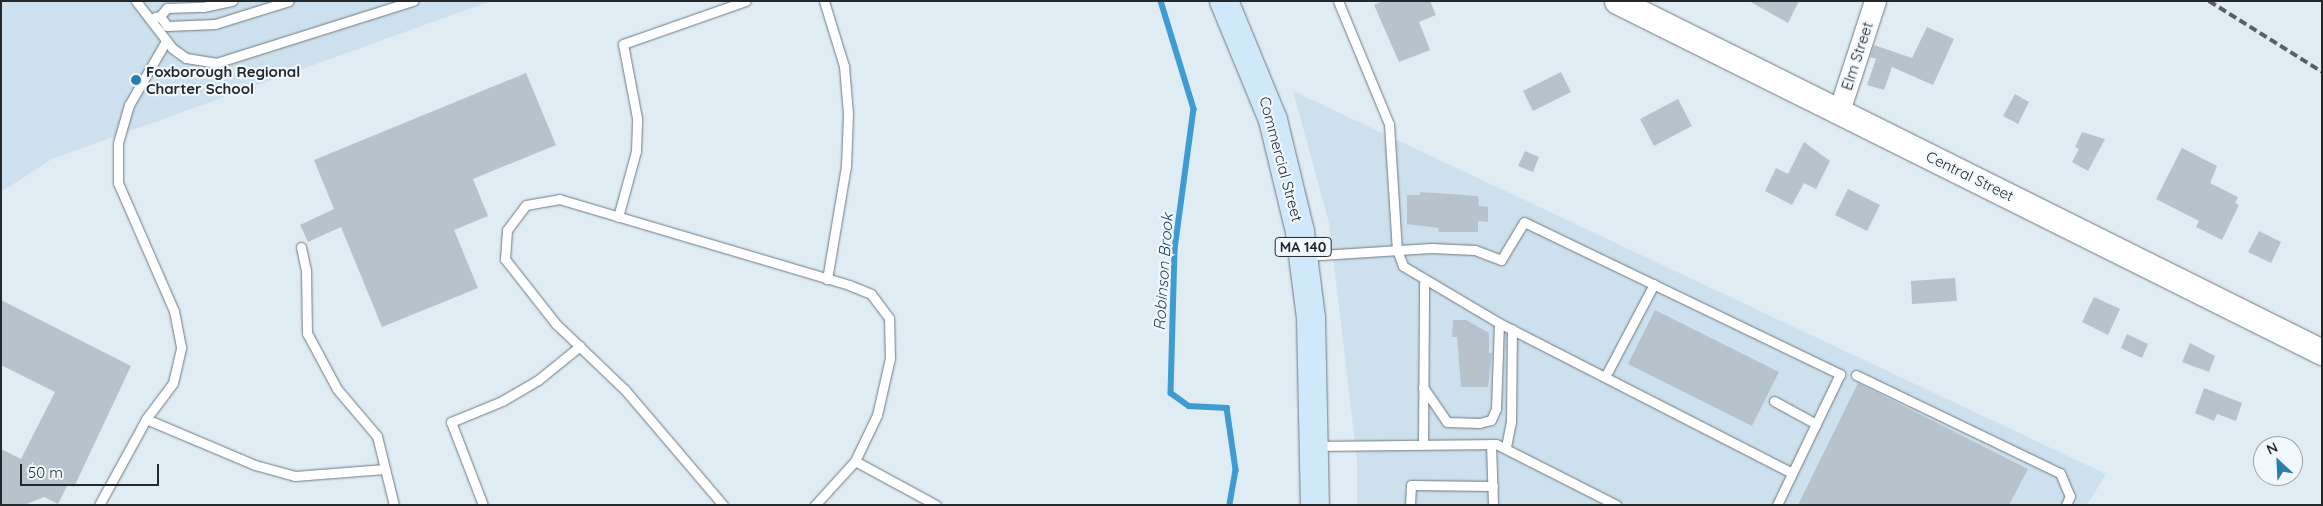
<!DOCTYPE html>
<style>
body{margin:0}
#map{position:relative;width:2323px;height:506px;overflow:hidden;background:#dfecf4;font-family:Quicksand,sans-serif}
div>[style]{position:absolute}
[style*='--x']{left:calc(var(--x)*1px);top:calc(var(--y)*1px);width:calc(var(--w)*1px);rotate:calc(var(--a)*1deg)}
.built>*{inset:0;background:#cde0ed}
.stream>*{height:5.5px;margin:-2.75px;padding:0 2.75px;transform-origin:2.75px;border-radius:2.75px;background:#3e9cd3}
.building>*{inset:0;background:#b7c3cc}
.roads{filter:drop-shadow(0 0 1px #6f7a82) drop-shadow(0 0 1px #6f7a82)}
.service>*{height:9px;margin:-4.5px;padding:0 4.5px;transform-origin:4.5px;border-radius:4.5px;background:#fff}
.tertiary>*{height:21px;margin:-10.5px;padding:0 10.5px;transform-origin:10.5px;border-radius:10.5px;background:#fff}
.secondary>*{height:25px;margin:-12.5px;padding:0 12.5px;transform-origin:12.5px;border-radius:12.5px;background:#fff}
.primary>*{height:28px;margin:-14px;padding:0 14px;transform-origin:14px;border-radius:14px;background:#cfe9fa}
.rail>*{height:4px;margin-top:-2px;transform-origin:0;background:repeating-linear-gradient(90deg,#596065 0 8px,transparent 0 12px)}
.dots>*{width:14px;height:14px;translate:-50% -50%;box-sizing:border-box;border:2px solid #f1f8fd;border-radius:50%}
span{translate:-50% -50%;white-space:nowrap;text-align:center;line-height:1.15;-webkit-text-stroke:4.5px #f1f8fd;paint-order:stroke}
.shield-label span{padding:1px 4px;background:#f1f8fd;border:1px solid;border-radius:4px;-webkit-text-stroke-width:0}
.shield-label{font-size:14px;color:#23282b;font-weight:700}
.street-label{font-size:15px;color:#23282b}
.poi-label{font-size:15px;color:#23282b;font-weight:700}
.left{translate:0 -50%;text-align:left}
.water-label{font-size:16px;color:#1c425a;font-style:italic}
.frame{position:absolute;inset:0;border:2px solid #23282b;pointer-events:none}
.north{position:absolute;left:2253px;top:436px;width:50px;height:50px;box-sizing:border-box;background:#f1f8fd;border:1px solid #9fa5a9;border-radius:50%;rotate:335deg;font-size:14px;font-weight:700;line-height:20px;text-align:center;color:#23282b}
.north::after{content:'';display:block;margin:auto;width:18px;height:22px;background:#2a7eae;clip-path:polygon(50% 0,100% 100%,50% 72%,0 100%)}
.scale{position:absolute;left:20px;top:464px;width:139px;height:22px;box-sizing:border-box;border:2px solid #23282b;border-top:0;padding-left:6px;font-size:15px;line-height:18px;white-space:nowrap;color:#23282b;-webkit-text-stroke:4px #f1f8fd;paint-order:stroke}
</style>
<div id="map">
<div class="built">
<i style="clip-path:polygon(1px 1px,491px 1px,52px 159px,1px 192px)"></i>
<i style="clip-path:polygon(1293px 91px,2106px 474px,2087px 505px,1357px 505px,1357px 459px,1329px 223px)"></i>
</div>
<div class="stream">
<i style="--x:1161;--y:1;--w:113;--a:73"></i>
<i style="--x:1194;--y:109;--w:142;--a:97.7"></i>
<i style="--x:1175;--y:250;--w:143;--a:91.6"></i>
<i style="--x:1171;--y:393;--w:22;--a:36"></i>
<i style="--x:1189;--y:406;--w:38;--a:3"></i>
<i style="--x:1227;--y:408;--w:63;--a:81.7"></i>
<i style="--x:1236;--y:470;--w:36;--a:100"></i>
</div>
<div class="building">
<i style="clip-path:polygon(1383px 1px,1430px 1px,1436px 15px,1419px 22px,1430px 50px,1399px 62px,1374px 5px)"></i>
<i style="clip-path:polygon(1749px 1px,1799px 1px,1788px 23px)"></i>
<i style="clip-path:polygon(1927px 27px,1954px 39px,1933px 85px,1892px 67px,1884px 90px,1867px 85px,1876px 59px,1870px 57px,1874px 45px,1912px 58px)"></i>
<i style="clip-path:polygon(1561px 72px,1571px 92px,1533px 111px,1523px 91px)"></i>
<i style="clip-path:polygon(526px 73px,556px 145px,473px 179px,488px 216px,454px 230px,478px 288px,382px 327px,341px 227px,308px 242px,300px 225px,334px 209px,314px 160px)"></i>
<i style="clip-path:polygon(2015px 94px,2029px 102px,2018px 124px,2003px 116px)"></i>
<i style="clip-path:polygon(1678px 99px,1692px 126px,1654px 146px,1640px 119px)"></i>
<i style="clip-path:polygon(2082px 132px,2105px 139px,2088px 171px,2072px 162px,2079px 149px,2075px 147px)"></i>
<i style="clip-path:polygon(1804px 142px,1830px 161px,1816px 189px,1804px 183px,1792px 205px,1765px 191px,1776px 168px,1788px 174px)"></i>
<i style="clip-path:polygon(2182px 148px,2217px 166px,2210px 183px,2238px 197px,2235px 203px,2239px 205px,2222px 240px,2196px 227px,2199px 221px,2156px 199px)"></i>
<i style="clip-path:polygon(1525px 151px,1539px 157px,1533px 172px,1518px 166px)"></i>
<i style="clip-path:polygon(1848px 189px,1880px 205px,1867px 231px,1835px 215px)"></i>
<i style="clip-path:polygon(1420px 192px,1478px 196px,1479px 206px,1488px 207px,1488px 222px,1478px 221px,1478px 232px,1439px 232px,1438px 228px,1407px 224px,1407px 195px,1420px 195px)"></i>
<i style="clip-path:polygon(2259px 231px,2281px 242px,2271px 263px,2248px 252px)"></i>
<i style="clip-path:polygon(1955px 278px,1957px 301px,1912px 304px,1911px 281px)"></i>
<i style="clip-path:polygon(2094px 297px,2120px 309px,2108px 335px,2082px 322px)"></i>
<i style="clip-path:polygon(1px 300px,131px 366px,74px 487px,68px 484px,58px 504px,44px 497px,24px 505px,1px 505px,1px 449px,21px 459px,55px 392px,1px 365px)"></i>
<i style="clip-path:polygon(1655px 310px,1779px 372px,1752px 426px,1628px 364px)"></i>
<i style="clip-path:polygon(1453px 320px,1466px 320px,1489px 333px,1489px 353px,1492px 353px,1488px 387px,1461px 387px,1457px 337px,1452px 337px)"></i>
<i style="clip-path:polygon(2127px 334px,2148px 344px,2142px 358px,2121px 348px)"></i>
<i style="clip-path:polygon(2190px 343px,2215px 356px,2209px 372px,2182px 362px)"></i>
<i style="clip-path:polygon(1858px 383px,2028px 469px,2009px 505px,1798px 505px)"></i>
<i style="clip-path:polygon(2204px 388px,2242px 403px,2236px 421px,2217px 414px,2214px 421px,2195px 413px)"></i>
</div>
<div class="roads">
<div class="service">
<i style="--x:136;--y:1;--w:59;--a:52.5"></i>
<i style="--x:172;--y:48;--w:17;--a:36"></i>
<i style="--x:186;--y:58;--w:30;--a:9"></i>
<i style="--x:216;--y:63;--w:207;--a:-17.5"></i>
<i style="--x:824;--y:1;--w:68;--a:72.9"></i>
<i style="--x:844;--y:66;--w:48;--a:85.2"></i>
<i style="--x:848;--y:114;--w:52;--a:92.2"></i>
<i style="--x:846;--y:166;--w:115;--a:99.5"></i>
<i style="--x:1338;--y:1;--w:133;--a:67.5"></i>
<i style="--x:1389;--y:124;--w:126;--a:86.4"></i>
<i style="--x:1397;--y:250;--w:17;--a:69"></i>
<i style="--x:1403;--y:266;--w:112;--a:30.7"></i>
<i style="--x:1499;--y:323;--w:329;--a:27.1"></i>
<i style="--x:160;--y:16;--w:12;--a:55"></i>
<i style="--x:167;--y:26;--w:48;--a:-2.4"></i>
<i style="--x:215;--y:24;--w:77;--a:-17.3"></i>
<i style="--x:155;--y:17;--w:5;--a:-11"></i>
<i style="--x:160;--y:16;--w:11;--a:-49"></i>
<i style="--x:167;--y:8;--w:36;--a:-2"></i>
<i style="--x:203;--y:7;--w:30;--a:-12"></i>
<i style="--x:618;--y:217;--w:68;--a:-74.7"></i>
<i style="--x:636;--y:151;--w:33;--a:-88"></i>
<i style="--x:637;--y:118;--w:75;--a:-100.7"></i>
<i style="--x:623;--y:44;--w:130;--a:-19.3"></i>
<i style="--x:301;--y:247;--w:24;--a:78"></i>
<i style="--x:306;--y:270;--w:63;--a:89.1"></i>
<i style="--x:307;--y:333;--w:64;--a:61.8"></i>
<i style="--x:337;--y:389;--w:62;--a:49.6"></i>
<i style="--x:377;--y:436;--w:71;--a:76.2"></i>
<i style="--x:1305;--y:256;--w:126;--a:-3.6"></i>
<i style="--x:1431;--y:248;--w:44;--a:2.6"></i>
<i style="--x:1475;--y:250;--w:28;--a:21"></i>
<i style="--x:1501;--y:260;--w:44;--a:-58.8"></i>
<i style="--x:1524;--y:222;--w:351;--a:25.7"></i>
<i style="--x:1840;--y:374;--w:145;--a:115.7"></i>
<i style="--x:1856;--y:375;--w:226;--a:25.7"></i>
<i style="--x:2060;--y:473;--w:25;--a:67"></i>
<i style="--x:2070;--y:496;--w:10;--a:114"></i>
<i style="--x:1605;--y:377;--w:105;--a:-62.2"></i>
<i style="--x:1423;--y:387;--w:42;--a:55.6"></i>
<i style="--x:1447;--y:422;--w:32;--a:2"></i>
<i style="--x:1479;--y:423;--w:12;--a:-14"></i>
<i style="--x:1491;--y:420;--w:12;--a:-66"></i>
<i style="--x:1496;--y:409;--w:86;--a:-88"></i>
<i style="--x:1774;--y:401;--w:48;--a:28.7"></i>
<i style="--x:146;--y:419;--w:45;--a:-53.1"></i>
<i style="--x:173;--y:383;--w:37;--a:-77"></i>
<i style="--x:181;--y:347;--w:37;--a:-101"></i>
<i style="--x:174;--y:311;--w:140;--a:-113.6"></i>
<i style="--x:118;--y:183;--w:40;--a:-90"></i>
<i style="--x:118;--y:143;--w:40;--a:-74"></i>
<i style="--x:129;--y:105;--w:74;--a:-60"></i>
<i style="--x:1423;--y:444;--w:163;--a:-89.6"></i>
<i style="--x:1491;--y:444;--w:61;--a:88.1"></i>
<i style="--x:1317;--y:446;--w:179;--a:-0.6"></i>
<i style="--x:1496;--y:444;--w:135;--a:26.9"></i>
<i style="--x:1506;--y:447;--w:25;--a:-79"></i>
<i style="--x:1511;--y:422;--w:93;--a:-89.4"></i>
<i style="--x:99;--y:505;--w:98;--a:-61.3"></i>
<i style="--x:146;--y:419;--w:118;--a:22.9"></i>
<i style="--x:255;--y:465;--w:41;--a:15.4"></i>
<i style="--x:295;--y:476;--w:90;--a:-4.4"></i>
<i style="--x:483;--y:505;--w:89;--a:-111.1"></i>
<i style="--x:451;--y:422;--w:55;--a:-22.4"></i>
<i style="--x:502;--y:401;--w:42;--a:-30.3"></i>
<i style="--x:538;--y:380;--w:54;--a:-39"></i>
<i style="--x:723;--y:505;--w:151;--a:-130.4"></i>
<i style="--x:625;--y:390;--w:95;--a:-136.3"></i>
<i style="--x:556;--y:324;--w:83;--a:-128.1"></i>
<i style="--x:505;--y:259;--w:29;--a:-86"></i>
<i style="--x:507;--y:230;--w:31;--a:-53"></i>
<i style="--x:526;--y:205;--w:34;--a:-10"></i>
<i style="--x:559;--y:199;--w:302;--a:16.5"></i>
<i style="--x:849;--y:285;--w:24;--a:22"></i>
<i style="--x:871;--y:294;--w:30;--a:53"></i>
<i style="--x:889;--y:318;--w:40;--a:88.6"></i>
<i style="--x:890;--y:358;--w:58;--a:102.8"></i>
<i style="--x:877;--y:415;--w:51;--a:115.6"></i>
<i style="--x:815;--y:505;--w:59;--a:-47.7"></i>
<i style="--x:855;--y:461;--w:92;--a:28.5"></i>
<i style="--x:1410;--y:505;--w:20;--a:-87"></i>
<i style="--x:1411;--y:485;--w:82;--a:0.7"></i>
</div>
<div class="tertiary">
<i style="--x:1839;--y:111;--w:116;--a:-71.9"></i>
</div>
<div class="secondary">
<i style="--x:1617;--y:1;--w:788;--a:26.47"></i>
</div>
<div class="primary">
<i style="--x:1224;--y:1;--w:129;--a:67.6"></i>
<i style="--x:1273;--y:120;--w:115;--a:76.4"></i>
<i style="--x:1300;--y:232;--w:87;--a:82.7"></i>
<i style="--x:1311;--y:318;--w:187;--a:88.8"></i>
</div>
</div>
<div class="rail">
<i style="--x:2209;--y:1;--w:133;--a:32.1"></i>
</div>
<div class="dots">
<i style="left:136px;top:80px;background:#2a7eae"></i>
</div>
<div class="shield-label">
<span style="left:1303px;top:247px">MA 140</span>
</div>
<div class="street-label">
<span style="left:1857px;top:56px;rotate:-72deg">Elm Street</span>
<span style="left:1281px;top:159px;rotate:75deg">Commercial Street</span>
<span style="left:1970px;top:176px;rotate:26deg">Central Street</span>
</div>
<div class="poi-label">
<span class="left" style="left:146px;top:80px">Foxborough Regional<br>Charter School</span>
</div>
<div class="water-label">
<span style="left:1163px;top:272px;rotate:-86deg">Robinson Brook</span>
</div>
<div class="frame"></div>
<div class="north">N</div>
<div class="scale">50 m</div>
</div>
